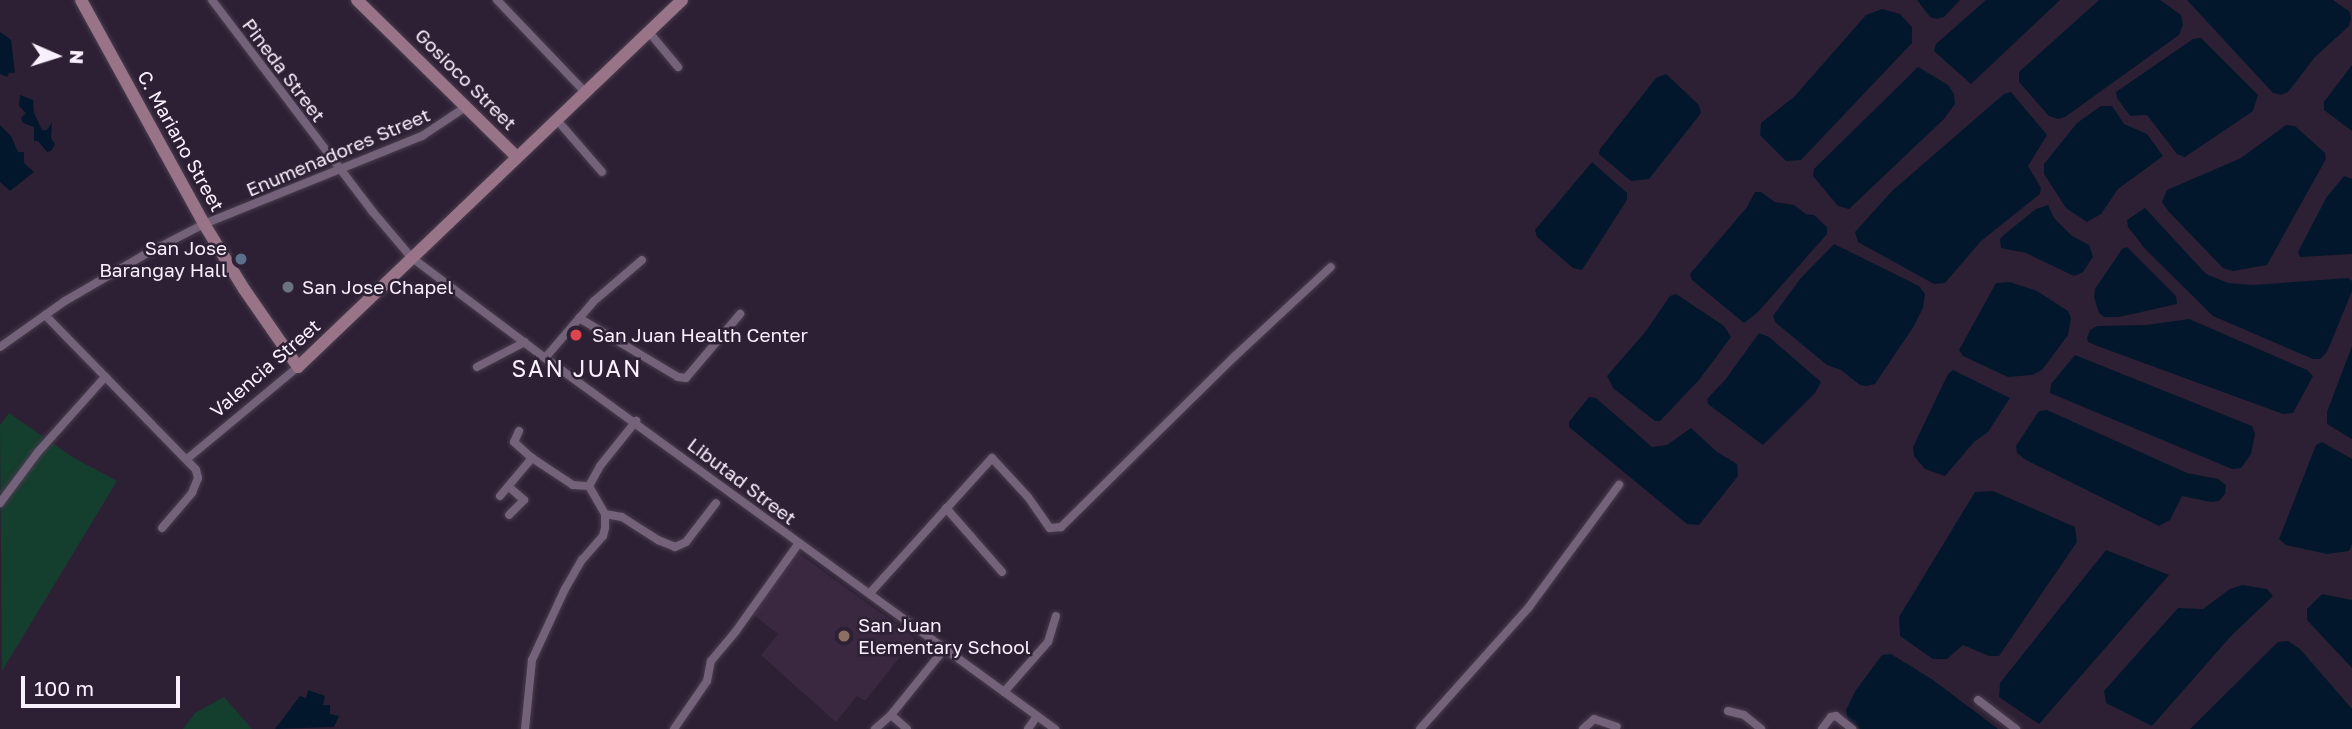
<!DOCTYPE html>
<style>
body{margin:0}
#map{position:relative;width:2352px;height:729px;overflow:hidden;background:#2e2034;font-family:"Golos Text",sans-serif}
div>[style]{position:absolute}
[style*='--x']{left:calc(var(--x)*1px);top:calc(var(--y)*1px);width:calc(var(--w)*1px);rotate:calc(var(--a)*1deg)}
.built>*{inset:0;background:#3a2841}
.green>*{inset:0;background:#143e2e}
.water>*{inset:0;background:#03172c}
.roads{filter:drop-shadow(0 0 2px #483c4d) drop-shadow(0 0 2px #483c4d)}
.street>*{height:8px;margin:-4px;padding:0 4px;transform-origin:4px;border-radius:4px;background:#736279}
.secondary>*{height:12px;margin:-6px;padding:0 6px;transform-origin:6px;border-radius:6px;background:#997388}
.dots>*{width:19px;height:19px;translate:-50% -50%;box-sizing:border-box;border:4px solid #2e2034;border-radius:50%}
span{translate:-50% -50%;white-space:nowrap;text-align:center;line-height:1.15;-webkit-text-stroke:5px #2e2034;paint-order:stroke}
.street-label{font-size:19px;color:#f9f0fd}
.poi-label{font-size:19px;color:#f9f0fd}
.right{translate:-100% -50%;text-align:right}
.left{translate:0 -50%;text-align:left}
.quarter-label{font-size:23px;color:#f9f0fd;letter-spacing:2px}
.north{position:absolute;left:21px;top:21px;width:70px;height:70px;-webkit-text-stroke:5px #2e2034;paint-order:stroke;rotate:93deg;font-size:19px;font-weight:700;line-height:28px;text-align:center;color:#f9f0fd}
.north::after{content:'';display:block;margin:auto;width:24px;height:32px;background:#f9f0fd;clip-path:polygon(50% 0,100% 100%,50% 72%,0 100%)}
.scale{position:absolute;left:21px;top:676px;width:159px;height:32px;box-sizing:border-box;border:4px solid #f9f0fd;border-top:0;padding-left:9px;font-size:21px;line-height:24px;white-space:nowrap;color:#f9f0fd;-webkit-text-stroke:5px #2e2034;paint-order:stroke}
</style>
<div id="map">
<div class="built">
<i style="clip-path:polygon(797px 552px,915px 638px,865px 701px,857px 696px,836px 722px,761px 655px,778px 634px,751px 613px)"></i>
</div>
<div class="green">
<i style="clip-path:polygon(9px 413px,74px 458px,117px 481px,2px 671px,0 425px)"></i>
<i style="clip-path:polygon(224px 697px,252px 729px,183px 729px,195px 713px)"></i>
</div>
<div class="water">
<i style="clip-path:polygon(1917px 0,1960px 0,1944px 17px,1936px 19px,1930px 17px)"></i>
<i style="clip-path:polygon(1986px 0,2060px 0,1971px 84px,1934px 51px,1936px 44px)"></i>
<i style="clip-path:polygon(2099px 0,2160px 0,2181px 15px,2183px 24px,2179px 35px,2065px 117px,2058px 119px,2049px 116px,2019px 82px,2019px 72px)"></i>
<i style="clip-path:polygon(2187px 0,2333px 0,2349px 11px,2351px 18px,2349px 26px,2315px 57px,2288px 92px,2281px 95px,2273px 93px)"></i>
<i style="clip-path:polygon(1882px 9px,1900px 14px,1912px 27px,1912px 43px,1801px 160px,1786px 161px,1760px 135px,1761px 123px,1794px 97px,1866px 15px)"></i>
<i style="clip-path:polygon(0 32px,11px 40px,15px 73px,9px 73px,7px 77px,0 74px)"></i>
<i style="clip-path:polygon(2201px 38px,2258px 95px,2253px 111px,2185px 157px,2177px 154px,2147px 115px,2130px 116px,2117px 98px,2116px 92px,2193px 39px)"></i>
<i style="clip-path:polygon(2352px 65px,2352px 131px,2324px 110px,2324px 102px)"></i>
<i style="clip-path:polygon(1918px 67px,1948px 85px,1954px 94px,1955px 104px,1944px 119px,1849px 209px,1838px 206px,1813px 176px,1814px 169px)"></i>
<i style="clip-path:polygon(1666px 74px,1699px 105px,1701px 113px,1649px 179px,1631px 181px,1599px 154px,1600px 149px,1656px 78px)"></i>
<i style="clip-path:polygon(2011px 92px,2047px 135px,2028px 166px,2041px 188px,2040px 194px,1981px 241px,1945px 283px,1934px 284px,1858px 242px,1855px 232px,1892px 191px,2004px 94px)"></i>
<i style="clip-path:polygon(20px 95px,33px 100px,34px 113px,42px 130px,47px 130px,52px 122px,51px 138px,55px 144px,51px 151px,47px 152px,38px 141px,34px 141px,34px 127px,23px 123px,21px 118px,26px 113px,19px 106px)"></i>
<i style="clip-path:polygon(2101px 106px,2112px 106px,2124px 124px,2147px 134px,2163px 156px,2118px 189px,2101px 214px,2087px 222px,2066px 208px,2044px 174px,2044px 164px,2077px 123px)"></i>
<i style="clip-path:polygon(0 125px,11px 136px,18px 152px,24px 152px,24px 163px,34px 172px,10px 191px,0 182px)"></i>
<i style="clip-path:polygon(2286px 125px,2295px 126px,2325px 153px,2326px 159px,2267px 265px,2233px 271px,2223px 268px,2169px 212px,2162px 202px,2167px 190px,2241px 158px)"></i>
<i style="clip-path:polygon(1592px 162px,1627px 193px,1627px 200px,1582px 270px,1573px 268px,1537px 237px,1535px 230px)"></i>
<i style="clip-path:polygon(2344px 176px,2352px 179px,2352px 254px,2300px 257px,2298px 252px,2326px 198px)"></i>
<i style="clip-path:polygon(1755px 192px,1761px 192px,1775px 202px,1794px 205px,1806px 214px,1814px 215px,1827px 227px,1827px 234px,1758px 312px,1744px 323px,1692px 280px,1690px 274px,1747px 207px)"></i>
<i style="clip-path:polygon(2048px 205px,2054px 218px,2072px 236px,2089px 245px,2093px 257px,2083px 272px,2074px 276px,2026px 253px,2001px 248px,2000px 239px,2005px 234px,2036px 209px)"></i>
<i style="clip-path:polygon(2145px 208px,2206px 274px,2228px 283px,2253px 285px,2348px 278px,2352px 281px,2352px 291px,2327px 352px,2320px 359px,2313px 359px,2213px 316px,2146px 250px,2128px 227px,2127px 220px)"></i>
<i style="clip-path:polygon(1834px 244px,1919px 286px,1925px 294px,1923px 308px,1914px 326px,1875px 384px,1866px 386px,1860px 385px,1841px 370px,1827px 365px,1775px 322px,1773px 316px,1800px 279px)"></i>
<i style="clip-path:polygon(2127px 247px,2176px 296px,2177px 304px,2119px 317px,2104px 317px,2099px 313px,2094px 297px,2095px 289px,2122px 249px)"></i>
<i style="clip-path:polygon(2010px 282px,2037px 291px,2068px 311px,2071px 318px,2068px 335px,2042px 370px,2032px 375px,2008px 377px,1963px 356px,1959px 350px,1996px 283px)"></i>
<i style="clip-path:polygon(1676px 294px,1724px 326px,1731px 337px,1699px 380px,1660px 421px,1655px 421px,1613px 388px,1607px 376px,1646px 331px,1670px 296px)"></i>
<i style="clip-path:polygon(2189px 319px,2307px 370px,2313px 376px,2293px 413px,2283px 414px,2100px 347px,2088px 342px,2087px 338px,2090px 330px,2097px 326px,2147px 325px)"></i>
<i style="clip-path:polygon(1759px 333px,1769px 337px,1821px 382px,1815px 393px,1763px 445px,1708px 404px,1707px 399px,1725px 380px)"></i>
<i style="clip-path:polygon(2352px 346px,2352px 439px,2327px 424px,2327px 412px)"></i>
<i style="clip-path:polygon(2075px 355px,2252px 426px,2255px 434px,2251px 454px,2241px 468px,2232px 469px,2050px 393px,2051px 384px)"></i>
<i style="clip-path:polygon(1953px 370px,2010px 398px,1988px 432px,1974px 442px,1945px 476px,1925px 469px,1914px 456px,1913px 447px,1948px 374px)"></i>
<i style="clip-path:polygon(1589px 397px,1596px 398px,1652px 447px,1667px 445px,1691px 428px,1717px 452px,1737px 464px,1738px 476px,1699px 525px,1687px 524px,1569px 427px,1569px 422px)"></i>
<i style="clip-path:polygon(2047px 410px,2187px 473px,2218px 479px,2226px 485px,2225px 494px,2219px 501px,2211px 502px,2182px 496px,2170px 520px,2159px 526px,2026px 460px,2017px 453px,2016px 446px,2039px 411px)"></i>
<i style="clip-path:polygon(2322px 442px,2352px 459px,2352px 544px,2349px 551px,2327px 554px,2286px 545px,2279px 539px,2316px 445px)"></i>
<i style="clip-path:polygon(1993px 491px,2075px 527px,2077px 542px,1999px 656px,1989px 656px,1963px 645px,1947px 659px,1933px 659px,1900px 636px,1899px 617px,1975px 492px)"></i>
<i style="clip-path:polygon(2106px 550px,2169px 575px,2039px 724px,1999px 697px,2000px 683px)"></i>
<i style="clip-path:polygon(2242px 585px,2267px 589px,2273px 596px,2231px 636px,2152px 726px,2106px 703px,2104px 691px,2178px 608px,2203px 609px,2230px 589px)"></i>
<i style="clip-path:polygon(2322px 594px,2352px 600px,2352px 668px,2307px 620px,2307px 609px)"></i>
<i style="clip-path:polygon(2288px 641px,2300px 649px,2352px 709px,2352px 729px,2190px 729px,2278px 642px)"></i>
<i style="clip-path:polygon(1891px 654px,1933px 680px,1998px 729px,1860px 729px,1848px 720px,1846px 710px,1856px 690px,1882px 655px)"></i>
<i style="clip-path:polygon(308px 690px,325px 696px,323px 705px,330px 705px,330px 714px,339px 716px,334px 727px,275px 729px,300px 696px,306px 698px)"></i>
</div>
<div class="roads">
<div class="street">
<i style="--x:212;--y:0;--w:265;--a:52.8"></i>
<i style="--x:372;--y:211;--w:60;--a:49.7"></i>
<i style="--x:411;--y:257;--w:168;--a:37"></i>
<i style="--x:545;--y:358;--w:631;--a:36.03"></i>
<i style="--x:497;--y:0;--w:126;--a:46.3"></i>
<i style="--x:648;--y:31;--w:47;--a:50.2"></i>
<i style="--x:556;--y:119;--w:70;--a:49"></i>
<i style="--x:45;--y:315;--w:216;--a:45.7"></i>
<i style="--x:196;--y:470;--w:8;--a:76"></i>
<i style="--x:198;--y:478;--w:16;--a:112"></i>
<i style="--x:192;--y:493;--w:46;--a:130.6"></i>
<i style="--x:579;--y:318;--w:115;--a:30.8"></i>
<i style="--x:678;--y:377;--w:8;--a:7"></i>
<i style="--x:686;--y:378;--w:84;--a:-49.8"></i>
<i style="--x:0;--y:347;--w:80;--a:-35.3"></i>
<i style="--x:65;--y:301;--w:91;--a:-30.2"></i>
<i style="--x:144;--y:255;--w:68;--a:-27.3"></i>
<i style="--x:204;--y:224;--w:235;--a:-22"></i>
<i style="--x:422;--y:136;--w:54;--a:-33.7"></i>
<i style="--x:545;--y:358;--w:75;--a:-49.3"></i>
<i style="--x:594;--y:301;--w:63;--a:-40.5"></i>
<i style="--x:477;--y:367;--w:54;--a:-27.5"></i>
<i style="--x:519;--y:431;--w:12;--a:114"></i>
<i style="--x:514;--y:442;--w:24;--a:42"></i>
<i style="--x:532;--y:458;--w:49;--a:33.4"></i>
<i style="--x:573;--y:485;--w:16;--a:4"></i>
<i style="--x:187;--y:459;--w:144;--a:-39.7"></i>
<i style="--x:509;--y:487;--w:20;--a:41"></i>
<i style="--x:524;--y:500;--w:21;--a:135"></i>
<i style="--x:500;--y:496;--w:50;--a:-49.9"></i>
<i style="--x:0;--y:503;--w:64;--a:-53.3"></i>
<i style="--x:38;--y:452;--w:101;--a:-48.2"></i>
<i style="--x:946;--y:508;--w:85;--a:48.8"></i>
<i style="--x:605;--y:514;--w:17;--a:10"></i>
<i style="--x:622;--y:517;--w:43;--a:32.6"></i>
<i style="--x:658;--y:540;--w:18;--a:22"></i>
<i style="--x:675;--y:547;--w:12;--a:-24"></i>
<i style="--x:686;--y:542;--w:49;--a:-52.4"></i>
<i style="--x:870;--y:593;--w:182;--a:-47.9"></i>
<i style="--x:992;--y:458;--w:53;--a:47.3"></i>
<i style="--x:1028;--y:497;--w:38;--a:55"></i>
<i style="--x:1050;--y:528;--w:11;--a:-5"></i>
<i style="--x:1061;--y:527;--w:243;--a:-44.5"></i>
<i style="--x:1234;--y:357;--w:132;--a:-42.9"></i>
<i style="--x:1004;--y:692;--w:67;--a:-48.7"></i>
<i style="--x:1048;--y:642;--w:27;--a:-73"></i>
<i style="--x:1978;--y:700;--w:48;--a:37.3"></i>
<i style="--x:1728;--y:711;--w:16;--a:14"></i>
<i style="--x:1744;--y:715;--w:22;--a:39"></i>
<i style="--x:891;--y:715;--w:21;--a:41"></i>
<i style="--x:525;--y:729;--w:69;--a:-84.2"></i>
<i style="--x:532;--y:660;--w:78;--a:-65.1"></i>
<i style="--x:565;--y:589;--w:34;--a:-60"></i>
<i style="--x:582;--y:560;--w:32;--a:-49"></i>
<i style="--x:603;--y:536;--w:8;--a:-76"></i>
<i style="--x:605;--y:528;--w:14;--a:-90"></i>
<i style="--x:605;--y:514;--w:32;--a:-120"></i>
<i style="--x:589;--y:486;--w:23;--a:-61"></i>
<i style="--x:600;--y:466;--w:58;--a:-51.3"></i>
<i style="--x:674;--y:729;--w:58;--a:-55.5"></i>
<i style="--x:707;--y:681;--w:20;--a:-79"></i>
<i style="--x:711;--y:661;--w:39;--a:-50"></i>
<i style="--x:736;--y:631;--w:108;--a:-54.4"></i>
<i style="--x:875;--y:729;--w:21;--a:-41"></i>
<i style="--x:891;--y:715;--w:86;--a:-51.1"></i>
<i style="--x:1028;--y:729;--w:16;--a:-55"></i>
<i style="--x:1420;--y:729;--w:164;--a:-48.2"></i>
<i style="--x:1529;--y:607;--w:152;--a:-53.6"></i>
<i style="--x:1583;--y:729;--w:15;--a:-42"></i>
<i style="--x:1594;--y:719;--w:24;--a:19"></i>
<i style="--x:1822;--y:729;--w:15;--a:-53"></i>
<i style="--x:1831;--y:717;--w:5;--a:-11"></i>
<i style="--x:1836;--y:716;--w:21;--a:39"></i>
</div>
<div class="secondary">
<i style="--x:81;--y:0;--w:256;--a:61.2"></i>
<i style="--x:204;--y:224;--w:76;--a:58.4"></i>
<i style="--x:244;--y:289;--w:95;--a:55.3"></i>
<i style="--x:298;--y:367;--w:531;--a:-43.7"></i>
<i style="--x:357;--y:0;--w:223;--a:44.5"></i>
</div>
</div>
<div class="dots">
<i style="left:241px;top:259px;background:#5c6f8a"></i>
<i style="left:288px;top:287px;background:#6b7280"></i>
<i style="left:576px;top:335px;background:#e0444e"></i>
<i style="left:844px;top:636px;background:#8d6e63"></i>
</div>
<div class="street-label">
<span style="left:284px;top:70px;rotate:53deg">Pineda Street</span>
<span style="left:466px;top:79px;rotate:45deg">Gosioco Street</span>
<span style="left:181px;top:141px;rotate:61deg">C. Mariano Street</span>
<span style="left:338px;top:152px;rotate:-23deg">Enumenadores Street</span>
<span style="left:265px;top:368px;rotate:-41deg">Valencia Street</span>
<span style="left:742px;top:481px;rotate:37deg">Libutad Street</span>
</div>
<div class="poi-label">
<span class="right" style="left:227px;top:259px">San Jose<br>Barangay Hall</span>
<span class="left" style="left:302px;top:287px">San Jose Chapel</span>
<span class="left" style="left:592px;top:335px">San Juan Health Center</span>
<span class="left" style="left:858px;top:636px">San Juan<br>Elementary School</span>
</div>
<div class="quarter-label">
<span style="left:577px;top:368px">SAN JUAN</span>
</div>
<div class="north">N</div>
<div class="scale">100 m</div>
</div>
